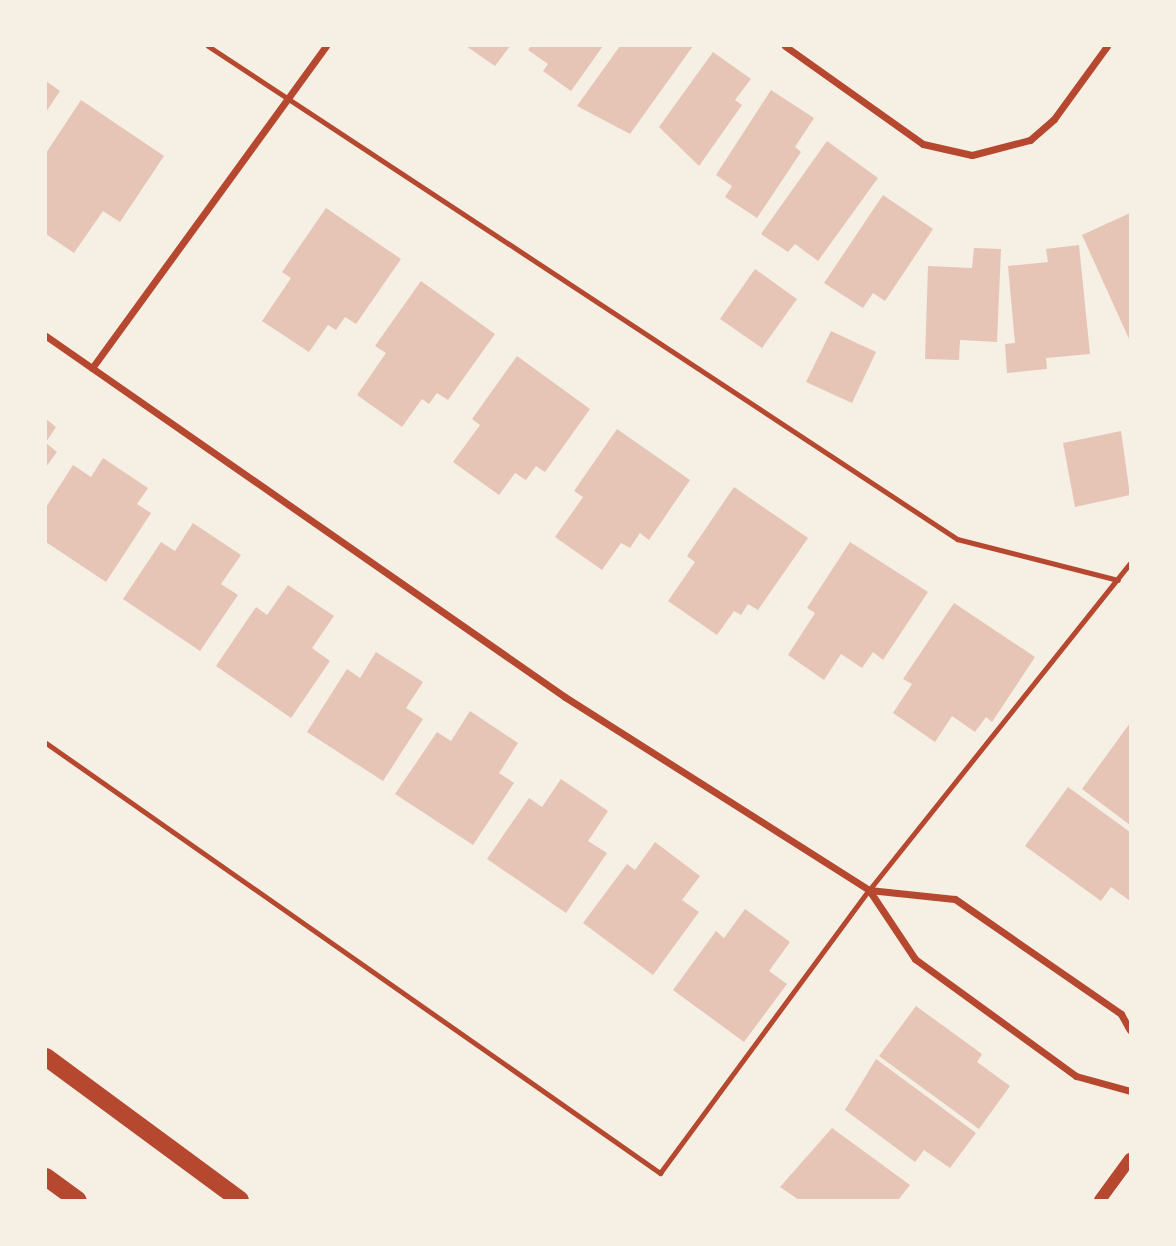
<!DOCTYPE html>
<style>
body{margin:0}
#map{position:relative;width:1176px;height:1246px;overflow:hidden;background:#f6efe4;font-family:Lato,sans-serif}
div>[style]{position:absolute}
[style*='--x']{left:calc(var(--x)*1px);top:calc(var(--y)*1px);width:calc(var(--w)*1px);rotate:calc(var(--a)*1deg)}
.building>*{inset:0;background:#e6c5b7}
.service>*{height:5px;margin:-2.5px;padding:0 2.5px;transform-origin:2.5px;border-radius:2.5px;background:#b5482f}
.minor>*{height:7px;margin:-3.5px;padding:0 3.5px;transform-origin:3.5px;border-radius:3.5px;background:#b5482f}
.tertiary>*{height:12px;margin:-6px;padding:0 6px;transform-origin:6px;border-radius:6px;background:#b5482f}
.primary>*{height:18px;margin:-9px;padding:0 9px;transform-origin:9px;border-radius:9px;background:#b5482f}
span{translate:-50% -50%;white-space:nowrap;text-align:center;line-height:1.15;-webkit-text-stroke:5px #f6efe4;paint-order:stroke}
.frame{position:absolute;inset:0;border:47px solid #f6efe4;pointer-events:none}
</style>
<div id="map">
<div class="building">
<i style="clip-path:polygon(466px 46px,510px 46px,495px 66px)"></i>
<i style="clip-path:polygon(531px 46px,603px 46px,571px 91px,543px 71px,548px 64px,528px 50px)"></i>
<i style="clip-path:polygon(620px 46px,693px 46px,630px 134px,577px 106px)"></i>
<i style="clip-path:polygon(713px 52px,751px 79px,735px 100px,742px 105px,699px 166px,659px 127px)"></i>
<i style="clip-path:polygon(46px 81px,60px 91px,46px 112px)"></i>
<i style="clip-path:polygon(771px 90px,814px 118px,795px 147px,801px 152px,757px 218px,725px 197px,732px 186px,716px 175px)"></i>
<i style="clip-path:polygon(81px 100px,164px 156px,120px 222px,103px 211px,74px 253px,46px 234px,46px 153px)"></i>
<i style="clip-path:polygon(827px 141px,878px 178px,818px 261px,795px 244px,788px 252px,761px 234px)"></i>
<i style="clip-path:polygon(883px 195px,933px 229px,885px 301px,873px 293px,863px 308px,824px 283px)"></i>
<i style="clip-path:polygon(326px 208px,401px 259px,356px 324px,345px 317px,336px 330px,328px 325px,309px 352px,262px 321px,291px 278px,282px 272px)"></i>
<i style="clip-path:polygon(1130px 213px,1130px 341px,1082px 235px)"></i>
<i style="clip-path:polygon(1079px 245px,1090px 354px,1046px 358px,1047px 369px,1007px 373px,1005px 344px,1015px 343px,1008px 266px,1048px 262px,1046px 249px)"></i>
<i style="clip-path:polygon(974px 248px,1001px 249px,997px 342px,960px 340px,959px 360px,925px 359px,928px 266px,972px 268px)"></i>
<i style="clip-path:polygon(755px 269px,797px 299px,762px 348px,720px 319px)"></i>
<i style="clip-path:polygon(421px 281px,495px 334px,448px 400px,437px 393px,429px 404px,422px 399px,402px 427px,357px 395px,386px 353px,375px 346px)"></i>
<i style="clip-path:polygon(831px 331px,876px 352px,852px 403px,806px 382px)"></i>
<i style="clip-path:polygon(517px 356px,590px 409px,545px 472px,536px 466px,526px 480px,515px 473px,499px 495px,453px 462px,480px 425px,472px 419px)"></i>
<i style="clip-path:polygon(46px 419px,56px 427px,46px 442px)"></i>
<i style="clip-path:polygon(617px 429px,690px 480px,649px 540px,640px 533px,630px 548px,621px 543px,602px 570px,555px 537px,583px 497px,574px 491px)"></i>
<i style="clip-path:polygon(1121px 431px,1130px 495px,1075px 507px,1063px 443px)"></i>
<i style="clip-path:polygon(46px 443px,57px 452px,46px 467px)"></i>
<i style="clip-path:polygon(103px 458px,148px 488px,137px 504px,151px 513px,106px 582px,46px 542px,46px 507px,73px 465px,91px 477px)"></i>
<i style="clip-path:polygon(734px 487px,808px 538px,758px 610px,748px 604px,741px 615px,734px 611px,717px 635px,668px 601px,695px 562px,687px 556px)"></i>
<i style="clip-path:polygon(193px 523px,241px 555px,221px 584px,238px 595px,200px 651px,123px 599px,161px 542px,175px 551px)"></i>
<i style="clip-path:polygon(850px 542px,928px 592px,883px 660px,873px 652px,862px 668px,841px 654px,824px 680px,788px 655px,815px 613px,807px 608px)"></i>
<i style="clip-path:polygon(288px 585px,334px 616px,312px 648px,330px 661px,291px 718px,216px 666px,256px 607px,267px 615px)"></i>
<i style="clip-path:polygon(954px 603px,1035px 657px,992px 722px,986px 717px,975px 732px,952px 716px,935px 742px,893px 713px,912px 684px,903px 679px)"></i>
<i style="clip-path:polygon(376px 652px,423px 682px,406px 708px,423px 719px,383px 781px,307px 732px,347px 669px,360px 678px)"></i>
<i style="clip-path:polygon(470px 711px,518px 743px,499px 773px,514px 783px,473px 845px,395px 794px,437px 732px,451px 741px)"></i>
<i style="clip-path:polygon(1130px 723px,1130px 825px,1082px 789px)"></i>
<i style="clip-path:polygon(561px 779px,608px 811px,588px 841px,607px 853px,566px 913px,487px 859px,529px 798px,542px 807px)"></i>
<i style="clip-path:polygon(1068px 787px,1130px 832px,1130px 901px,1111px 887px,1101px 901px,1025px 846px)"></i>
<i style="clip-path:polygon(655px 842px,700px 876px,682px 900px,699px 912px,653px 975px,583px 923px,627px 864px,635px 870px)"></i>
<i style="clip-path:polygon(745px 909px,790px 942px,769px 971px,787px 984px,744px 1042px,673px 990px,716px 931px,724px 938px)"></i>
<i style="clip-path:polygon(916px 1006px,982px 1054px,977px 1062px,1010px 1086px,979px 1129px,879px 1056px)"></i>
<i style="clip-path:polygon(876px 1059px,976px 1133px,950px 1168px,924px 1150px,915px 1162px,845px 1110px)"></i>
<i style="clip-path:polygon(832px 1128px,910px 1185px,898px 1200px,799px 1200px,780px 1187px)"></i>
</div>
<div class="service">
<i style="--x:208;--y:46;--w:897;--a:33.35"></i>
<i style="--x:957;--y:539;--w:166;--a:14.3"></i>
<i style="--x:46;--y:743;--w:750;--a:35"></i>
<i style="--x:660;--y:1173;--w:352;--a:-53.6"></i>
<i style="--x:869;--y:890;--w:418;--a:-51.4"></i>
</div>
<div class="minor">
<i style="--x:785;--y:46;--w:169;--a:35.4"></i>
<i style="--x:923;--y:144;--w:50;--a:12.7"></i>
<i style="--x:972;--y:155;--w:60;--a:-14.5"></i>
<i style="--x:1030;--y:140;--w:32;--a:-41"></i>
<i style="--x:1054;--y:119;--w:90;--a:-54"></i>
<i style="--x:46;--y:336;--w:632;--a:34.82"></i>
<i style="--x:565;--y:697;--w:360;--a:32.4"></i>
<i style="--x:869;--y:890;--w:83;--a:56.3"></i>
<i style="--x:915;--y:959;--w:199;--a:36"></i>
<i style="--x:1076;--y:1076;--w:56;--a:15.5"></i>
<i style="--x:92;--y:368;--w:398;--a:-54"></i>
<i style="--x:869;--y:890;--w:86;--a:6"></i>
<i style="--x:955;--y:899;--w:202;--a:34.7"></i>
<i style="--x:1121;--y:1014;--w:18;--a:61"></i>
</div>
<div class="tertiary">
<i style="--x:1100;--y:1200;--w:51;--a:-53.8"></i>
</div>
<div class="primary">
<i style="--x:46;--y:1057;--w:241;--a:36.4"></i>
<i style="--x:46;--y:1177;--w:39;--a:36"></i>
</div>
<div class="frame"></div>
</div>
